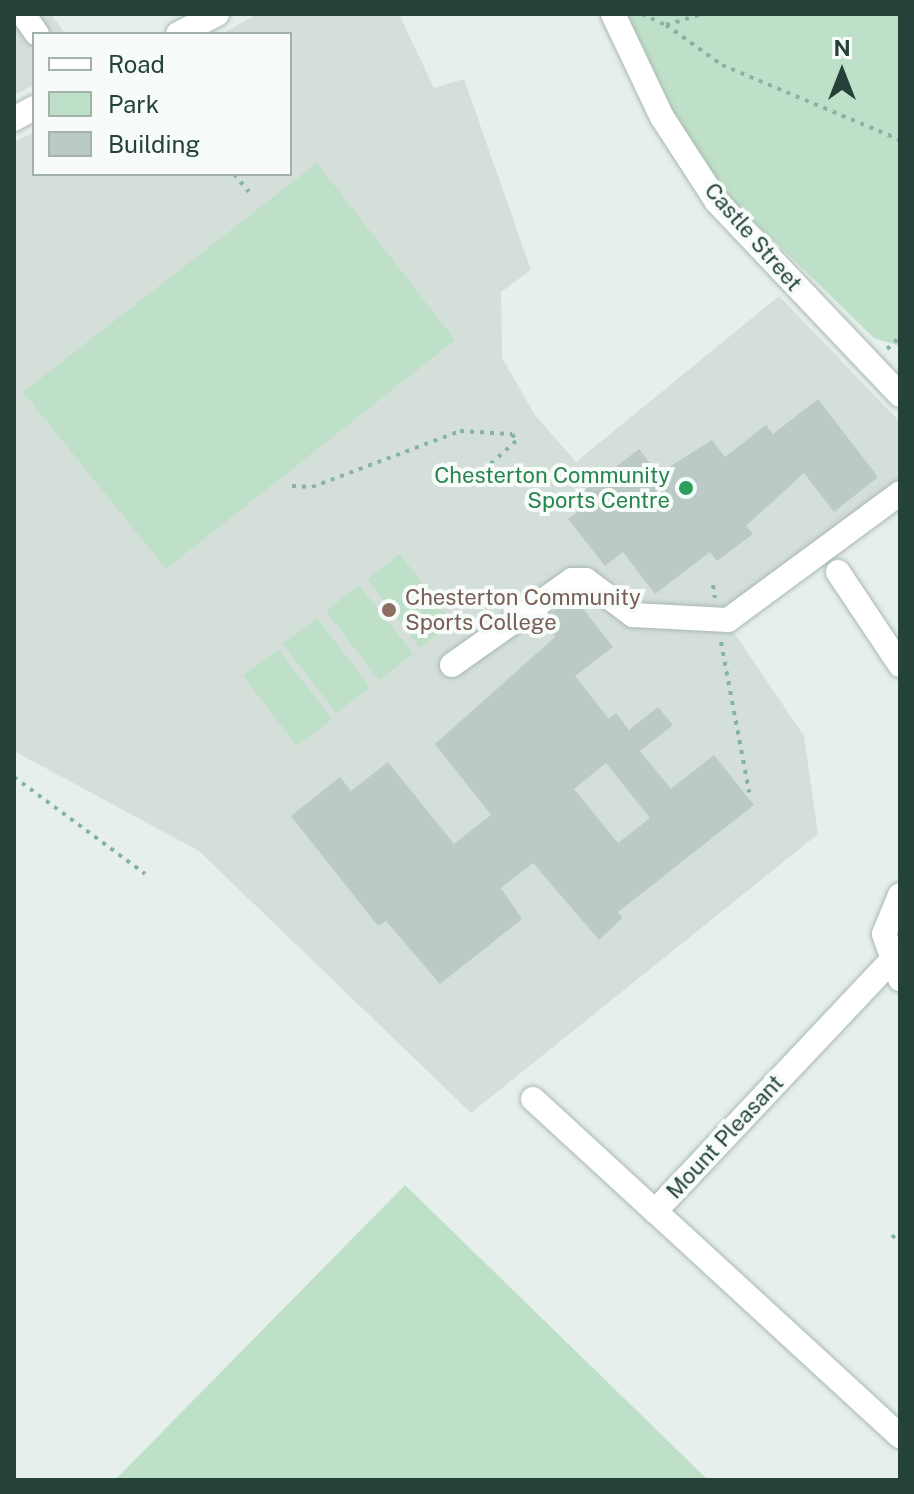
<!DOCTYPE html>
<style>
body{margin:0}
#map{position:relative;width:914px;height:1494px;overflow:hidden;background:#e6efeb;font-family:"Public Sans",sans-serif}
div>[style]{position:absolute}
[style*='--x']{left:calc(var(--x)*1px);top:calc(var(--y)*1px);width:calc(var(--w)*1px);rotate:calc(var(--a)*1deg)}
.built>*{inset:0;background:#d4dfda}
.green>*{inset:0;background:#bfe0c8}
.building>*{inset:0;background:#bbcac4}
.path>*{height:4px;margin-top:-2px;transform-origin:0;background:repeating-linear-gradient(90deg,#86b3a5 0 4px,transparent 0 10px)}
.roads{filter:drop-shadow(0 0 2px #a8b8b2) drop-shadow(0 0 2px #a8b8b2)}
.minor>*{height:24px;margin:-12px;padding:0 12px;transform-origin:12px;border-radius:12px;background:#fff}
.dots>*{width:22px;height:22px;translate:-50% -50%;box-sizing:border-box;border:4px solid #f7fbf9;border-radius:50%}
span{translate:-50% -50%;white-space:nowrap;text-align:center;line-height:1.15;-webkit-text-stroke:8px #f7fbf9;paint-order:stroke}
.street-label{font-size:22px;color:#24423a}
.leisure-label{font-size:22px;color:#27864d}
.right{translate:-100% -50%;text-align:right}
.education-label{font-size:22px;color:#785e54}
.left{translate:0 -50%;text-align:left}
.frame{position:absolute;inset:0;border:16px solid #24423a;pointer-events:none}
.legend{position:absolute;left:32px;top:32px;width:260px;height:144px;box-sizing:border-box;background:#f7fbf9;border:2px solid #a3b1ad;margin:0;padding:10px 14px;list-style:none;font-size:24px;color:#24423a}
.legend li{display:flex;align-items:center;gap:16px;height:40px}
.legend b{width:40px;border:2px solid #a3b1ad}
.north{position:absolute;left:802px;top:32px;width:80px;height:80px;-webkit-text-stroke:6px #f7fbf9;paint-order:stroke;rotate:0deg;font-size:22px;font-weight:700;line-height:32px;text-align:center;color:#24423a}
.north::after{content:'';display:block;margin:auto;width:28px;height:36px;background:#24423a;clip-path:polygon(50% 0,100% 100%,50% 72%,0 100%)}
</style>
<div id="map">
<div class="built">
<i style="clip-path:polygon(14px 14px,51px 14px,65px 34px,34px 34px,34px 85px,14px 95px)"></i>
<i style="clip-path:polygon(258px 14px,399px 14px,434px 88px,464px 79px,531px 270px,501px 292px,502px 358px,535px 415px,576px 462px,779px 296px,900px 422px,900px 507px,733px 631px,804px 736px,818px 834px,471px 1113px,199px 851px,14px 751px,14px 142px,34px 132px,34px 174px,290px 174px,290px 34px,221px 34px)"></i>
</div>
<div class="green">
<i style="clip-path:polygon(627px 14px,900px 14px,900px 346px,874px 338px,732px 200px,680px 126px)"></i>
<i style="clip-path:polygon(317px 163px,455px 340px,166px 569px,23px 392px)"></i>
<i style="clip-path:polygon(400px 554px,453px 623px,420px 648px,367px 579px)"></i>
<i style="clip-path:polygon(359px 585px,413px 654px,379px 680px,326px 611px)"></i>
<i style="clip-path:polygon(317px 618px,370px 687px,336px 713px,283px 644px)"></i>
<i style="clip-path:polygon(278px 649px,332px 719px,297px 746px,243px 676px)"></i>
<i style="clip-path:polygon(405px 1185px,708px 1480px,115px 1480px)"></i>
</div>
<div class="building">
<i style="clip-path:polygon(818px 399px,878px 477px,834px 512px,804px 473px,746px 526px,753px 534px,717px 561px,710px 552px,655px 594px,623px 552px,605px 566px,568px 519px,580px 510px,572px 500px,639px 449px,658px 474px,712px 440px,725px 457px,766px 425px,773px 434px)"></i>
<i style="clip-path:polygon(evenodd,574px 597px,613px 647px,575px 676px,609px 719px,616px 713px,629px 730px,658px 707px,673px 725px,640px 751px,671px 789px,714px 755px,754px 805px,618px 912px,622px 918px,599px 940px,533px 863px,501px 888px,522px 919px,440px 984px,386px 921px,378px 926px,291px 816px,340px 777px,351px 791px,388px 762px,454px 844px,491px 815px,435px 744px,555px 637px,542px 620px,574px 597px,606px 763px,650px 818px,618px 843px,574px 789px,606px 763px)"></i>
</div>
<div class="path">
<i style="--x:642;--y:14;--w:26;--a:25"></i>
<i style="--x:666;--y:25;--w:39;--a:-17"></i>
<i style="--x:666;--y:25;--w:69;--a:35.5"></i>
<i style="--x:722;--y:65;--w:193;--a:22.8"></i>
<i style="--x:234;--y:174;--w:23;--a:50"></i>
<i style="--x:887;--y:349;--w:18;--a:-43"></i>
<i style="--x:292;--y:486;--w:20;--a:3"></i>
<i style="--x:312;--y:487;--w:158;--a:-20.7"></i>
<i style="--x:460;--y:431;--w:52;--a:3.3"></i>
<i style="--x:512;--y:434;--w:8;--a:60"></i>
<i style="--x:516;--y:441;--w:36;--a:138"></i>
<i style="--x:713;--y:585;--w:13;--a:81"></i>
<i style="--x:721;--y:642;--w:153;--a:79.4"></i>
<i style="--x:14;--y:777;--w:163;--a:36.5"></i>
<i style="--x:892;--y:1238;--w:11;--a:-45"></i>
</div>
<div class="roads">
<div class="minor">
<i style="--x:23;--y:14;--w:24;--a:55"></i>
<i style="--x:613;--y:14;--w:114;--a:64.6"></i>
<i style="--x:662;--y:117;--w:101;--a:57.1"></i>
<i style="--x:717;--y:202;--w:266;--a:46.5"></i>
<i style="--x:178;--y:34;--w:44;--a:-27.1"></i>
<i style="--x:14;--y:119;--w:23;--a:-29"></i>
<i style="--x:838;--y:572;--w:112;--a:56.3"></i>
<i style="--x:452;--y:665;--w:147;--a:-35.3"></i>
<i style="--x:572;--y:580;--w:14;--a:0"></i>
<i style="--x:586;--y:580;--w:59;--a:36.7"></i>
<i style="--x:633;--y:615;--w:95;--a:3"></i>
<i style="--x:728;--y:620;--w:214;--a:-36.4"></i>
<i style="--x:900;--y:895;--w:42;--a:112.3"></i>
<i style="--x:884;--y:934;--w:48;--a:70.4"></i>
<i style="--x:891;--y:961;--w:344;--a:133.3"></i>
<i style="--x:655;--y:1211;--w:333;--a:42.6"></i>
<i style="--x:533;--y:1099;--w:166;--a:42.6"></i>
</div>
</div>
<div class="dots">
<i style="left:686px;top:488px;background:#2e9e5b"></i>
<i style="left:389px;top:610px;background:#8d6e63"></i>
</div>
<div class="street-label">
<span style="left:753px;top:237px;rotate:49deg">Castle Street</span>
<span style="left:725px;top:1137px;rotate:-47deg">Mount Pleasant</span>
</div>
<div class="leisure-label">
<span class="right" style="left:670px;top:488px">Chesterton Community<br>Sports Centre</span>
</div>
<div class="education-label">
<span class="left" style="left:405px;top:610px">Chesterton Community<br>Sports College</span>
</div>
<div class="frame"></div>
<ul class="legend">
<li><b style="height:10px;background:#fff"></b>Road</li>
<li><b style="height:22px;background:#bfe0c8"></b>Park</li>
<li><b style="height:22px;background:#bbcac4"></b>Building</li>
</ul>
<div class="north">N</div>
</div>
